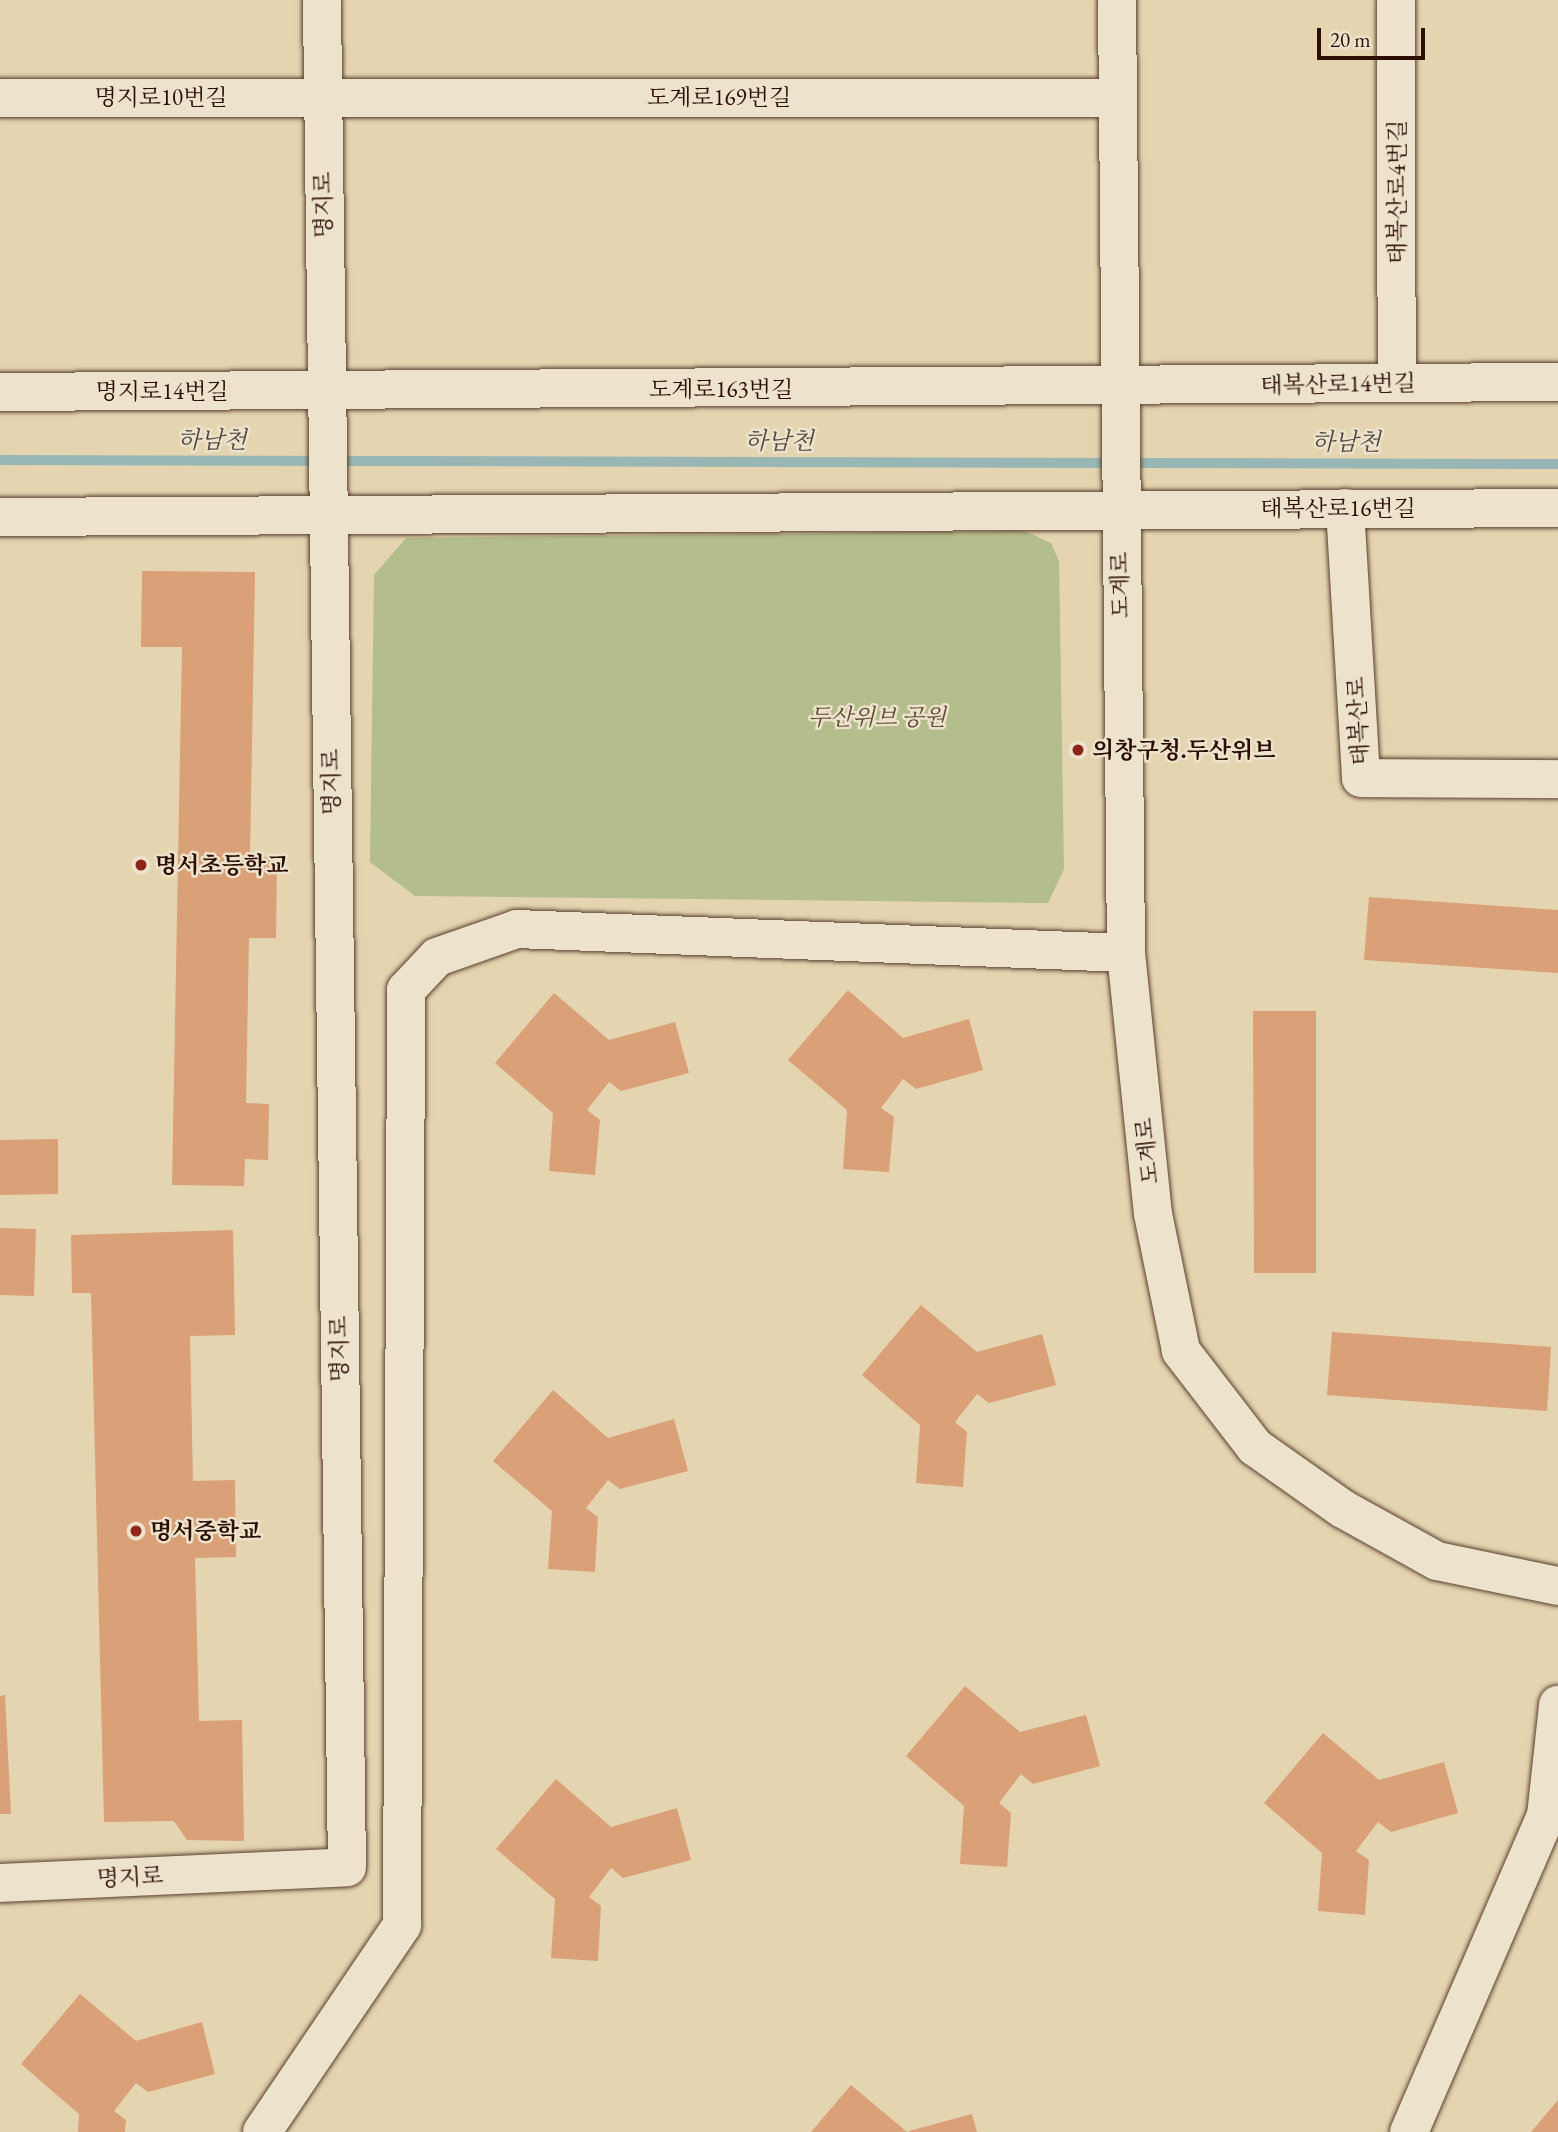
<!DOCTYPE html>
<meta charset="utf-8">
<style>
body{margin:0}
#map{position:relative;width:1558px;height:2132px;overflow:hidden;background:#e4d4b0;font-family:"EB Garamond","Noto Serif KR",serif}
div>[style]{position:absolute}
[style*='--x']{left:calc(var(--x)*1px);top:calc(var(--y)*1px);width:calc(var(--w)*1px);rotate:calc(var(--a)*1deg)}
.green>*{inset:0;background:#b4bd8c}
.stream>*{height:10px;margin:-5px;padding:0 5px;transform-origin:5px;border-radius:5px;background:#98b7b4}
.building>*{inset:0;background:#daa077}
.roads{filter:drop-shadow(0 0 2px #593f2d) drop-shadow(0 0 2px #593f2d)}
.street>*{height:38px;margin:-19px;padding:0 19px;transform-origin:19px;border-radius:19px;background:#ede3cc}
.secondary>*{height:38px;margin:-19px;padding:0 19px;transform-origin:19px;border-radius:19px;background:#ede3cc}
.dots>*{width:19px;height:19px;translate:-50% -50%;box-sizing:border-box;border:4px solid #ede3cc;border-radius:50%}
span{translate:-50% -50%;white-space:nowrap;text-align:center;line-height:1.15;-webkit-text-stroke:5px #ede3cc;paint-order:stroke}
.street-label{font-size:23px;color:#2b0d01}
.park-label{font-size:23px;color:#5b4b32;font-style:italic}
.poi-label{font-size:23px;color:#2b0d01;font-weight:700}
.left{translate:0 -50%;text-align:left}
.water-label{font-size:24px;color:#514840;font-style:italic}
.scale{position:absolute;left:1317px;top:28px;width:108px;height:32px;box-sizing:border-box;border:4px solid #2b0d01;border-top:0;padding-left:9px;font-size:21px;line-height:24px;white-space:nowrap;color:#2b0d01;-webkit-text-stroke:5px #ede3cc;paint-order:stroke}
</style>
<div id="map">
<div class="green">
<i style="clip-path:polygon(1025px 531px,1051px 543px,1059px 561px,1064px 869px,1048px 903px,415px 896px,370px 862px,374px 575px,406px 538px)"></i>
</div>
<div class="stream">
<i style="--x:0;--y:460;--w:1558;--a:0.15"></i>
</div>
<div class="building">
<i style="clip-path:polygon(142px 571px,255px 572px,250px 857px,277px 857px,276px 938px,249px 938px,246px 1103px,269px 1104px,268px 1160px,245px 1159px,244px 1186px,172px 1185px,182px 647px,141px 647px)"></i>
<i style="clip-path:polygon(1369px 897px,1558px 910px,1558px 973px,1364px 960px)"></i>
<i style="clip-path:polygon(848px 990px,903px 1038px,969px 1019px,983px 1070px,916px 1089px,903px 1079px,881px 1108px,894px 1117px,889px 1172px,843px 1169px,847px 1110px,788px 1060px)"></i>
<i style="clip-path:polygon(554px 993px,609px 1040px,675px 1022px,689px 1073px,621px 1091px,609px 1082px,587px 1110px,600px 1120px,595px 1175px,549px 1171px,553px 1113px,495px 1063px)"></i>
<i style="clip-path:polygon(1253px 1011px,1316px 1011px,1316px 1273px,1254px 1273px)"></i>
<i style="clip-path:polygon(58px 1139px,58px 1194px,0 1195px,0 1140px)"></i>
<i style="clip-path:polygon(0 1228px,36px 1229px,34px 1296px,0 1295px)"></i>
<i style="clip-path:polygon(233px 1230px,235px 1335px,190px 1336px,193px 1481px,235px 1480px,236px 1557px,195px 1558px,199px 1721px,242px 1720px,244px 1841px,187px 1840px,174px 1821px,104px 1822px,91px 1293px,72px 1293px,71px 1235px)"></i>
<i style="clip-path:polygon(921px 1305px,977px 1352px,1042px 1334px,1056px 1385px,989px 1403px,977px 1394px,955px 1422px,967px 1432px,963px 1487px,916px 1483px,920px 1425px,862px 1375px)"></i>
<i style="clip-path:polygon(1332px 1332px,1551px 1347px,1547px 1411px,1327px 1395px)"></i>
<i style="clip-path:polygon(553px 1390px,608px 1438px,674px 1419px,688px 1471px,620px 1489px,608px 1480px,586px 1508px,598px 1517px,595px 1572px,548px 1569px,552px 1511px,493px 1461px)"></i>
<i style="clip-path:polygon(965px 1686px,1020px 1732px,1086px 1715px,1100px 1766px,1033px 1784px,1021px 1774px,999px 1803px,1011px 1813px,1007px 1867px,960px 1864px,964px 1806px,906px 1756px)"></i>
<i style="clip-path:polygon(5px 1695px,11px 1814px,0 1814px,0 1696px)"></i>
<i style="clip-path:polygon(1323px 1733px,1379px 1780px,1444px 1762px,1458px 1813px,1391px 1832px,1378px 1822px,1356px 1851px,1369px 1860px,1365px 1915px,1318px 1911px,1322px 1853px,1264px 1803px)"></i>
<i style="clip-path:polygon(556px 1779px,611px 1827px,677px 1808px,691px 1860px,623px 1878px,611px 1868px,589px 1897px,601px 1906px,598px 1961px,551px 1958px,555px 1899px,496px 1849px)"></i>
<i style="clip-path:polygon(80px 1994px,136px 2041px,202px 2022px,215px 2074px,148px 2092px,136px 2083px,114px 2111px,126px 2120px,125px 2132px,78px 2132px,79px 2114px,21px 2064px)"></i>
<i style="clip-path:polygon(851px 2085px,907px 2132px,811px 2132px)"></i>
<i style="clip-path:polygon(1558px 2100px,1558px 2132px,1531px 2132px)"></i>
<i style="clip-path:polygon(972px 2114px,977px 2132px,909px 2132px,909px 2131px)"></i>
</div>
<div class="roads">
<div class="street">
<i style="--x:1396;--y:0;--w:383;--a:89.9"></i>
<i style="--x:0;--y:98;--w:1118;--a:0"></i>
<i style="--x:1345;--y:508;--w:270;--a:86.6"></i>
<i style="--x:1361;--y:778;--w:197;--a:0.3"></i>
<i style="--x:0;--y:1883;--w:347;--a:-2.6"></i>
<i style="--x:347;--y:1867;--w:1867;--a:-90.77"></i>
<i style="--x:262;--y:2132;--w:250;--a:-55.9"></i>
<i style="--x:402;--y:1925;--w:935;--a:-89.75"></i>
<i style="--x:406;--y:990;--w:45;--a:-46.8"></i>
<i style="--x:437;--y:957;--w:85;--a:-19.3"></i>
<i style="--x:517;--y:929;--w:609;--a:2.26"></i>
<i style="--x:1409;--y:2132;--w:344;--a:-66.6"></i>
<i style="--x:1546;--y:1816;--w:112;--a:-83.8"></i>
</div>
<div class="secondary">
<i style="--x:1117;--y:0;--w:953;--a:89.46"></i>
<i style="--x:1126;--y:953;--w:262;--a:84.1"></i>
<i style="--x:1153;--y:1214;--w:140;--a:78.4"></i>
<i style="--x:1181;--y:1351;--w:121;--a:52.4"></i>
<i style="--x:1255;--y:1447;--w:108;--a:35.2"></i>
<i style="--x:1343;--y:1509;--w:107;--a:29"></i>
<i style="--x:1437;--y:1561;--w:124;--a:11.7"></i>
<i style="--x:0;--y:392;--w:1558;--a:-0.37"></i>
<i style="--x:0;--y:517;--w:1558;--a:-0.33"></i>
</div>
</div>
<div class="dots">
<i style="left:1078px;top:750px;background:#8f2418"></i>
<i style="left:141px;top:865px;background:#8f2418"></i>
<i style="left:136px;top:1531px;background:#8f2418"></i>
</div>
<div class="street-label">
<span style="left:161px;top:97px">명지로10번길</span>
<span style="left:719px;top:97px">도계로169번길</span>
<span style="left:1397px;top:192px;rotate:-90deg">태복산로4번길</span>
<span style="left:323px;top:205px;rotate:-91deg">명지로</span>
<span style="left:1338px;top:384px;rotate:-1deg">태복산로14번길</span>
<span style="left:721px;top:389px">도계로163번길</span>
<span style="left:162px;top:391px">명지로14번길</span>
<span style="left:1338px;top:508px">태복산로16번길</span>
<span style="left:1120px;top:585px;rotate:-91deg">도계로</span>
<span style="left:1358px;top:721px;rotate:-93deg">태복산로</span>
<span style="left:331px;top:782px;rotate:-91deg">명지로</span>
<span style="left:1147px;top:1151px;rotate:-96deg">도계로</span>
<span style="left:339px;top:1349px;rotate:-91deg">명지로</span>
<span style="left:130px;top:1877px;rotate:-3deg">명지로</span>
</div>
<div class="park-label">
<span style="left:877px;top:717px">두산위브 공원</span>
</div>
<div class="poi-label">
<span class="left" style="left:1092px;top:750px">의창구청.두산위브</span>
<span class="left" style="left:155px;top:865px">명서초등학교</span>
<span class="left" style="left:150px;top:1531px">명서중학교</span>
</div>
<div class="water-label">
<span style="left:212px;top:440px">하남천</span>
<span style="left:779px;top:441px">하남천</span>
<span style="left:1346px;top:442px">하남천</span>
</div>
<div class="scale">20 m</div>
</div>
